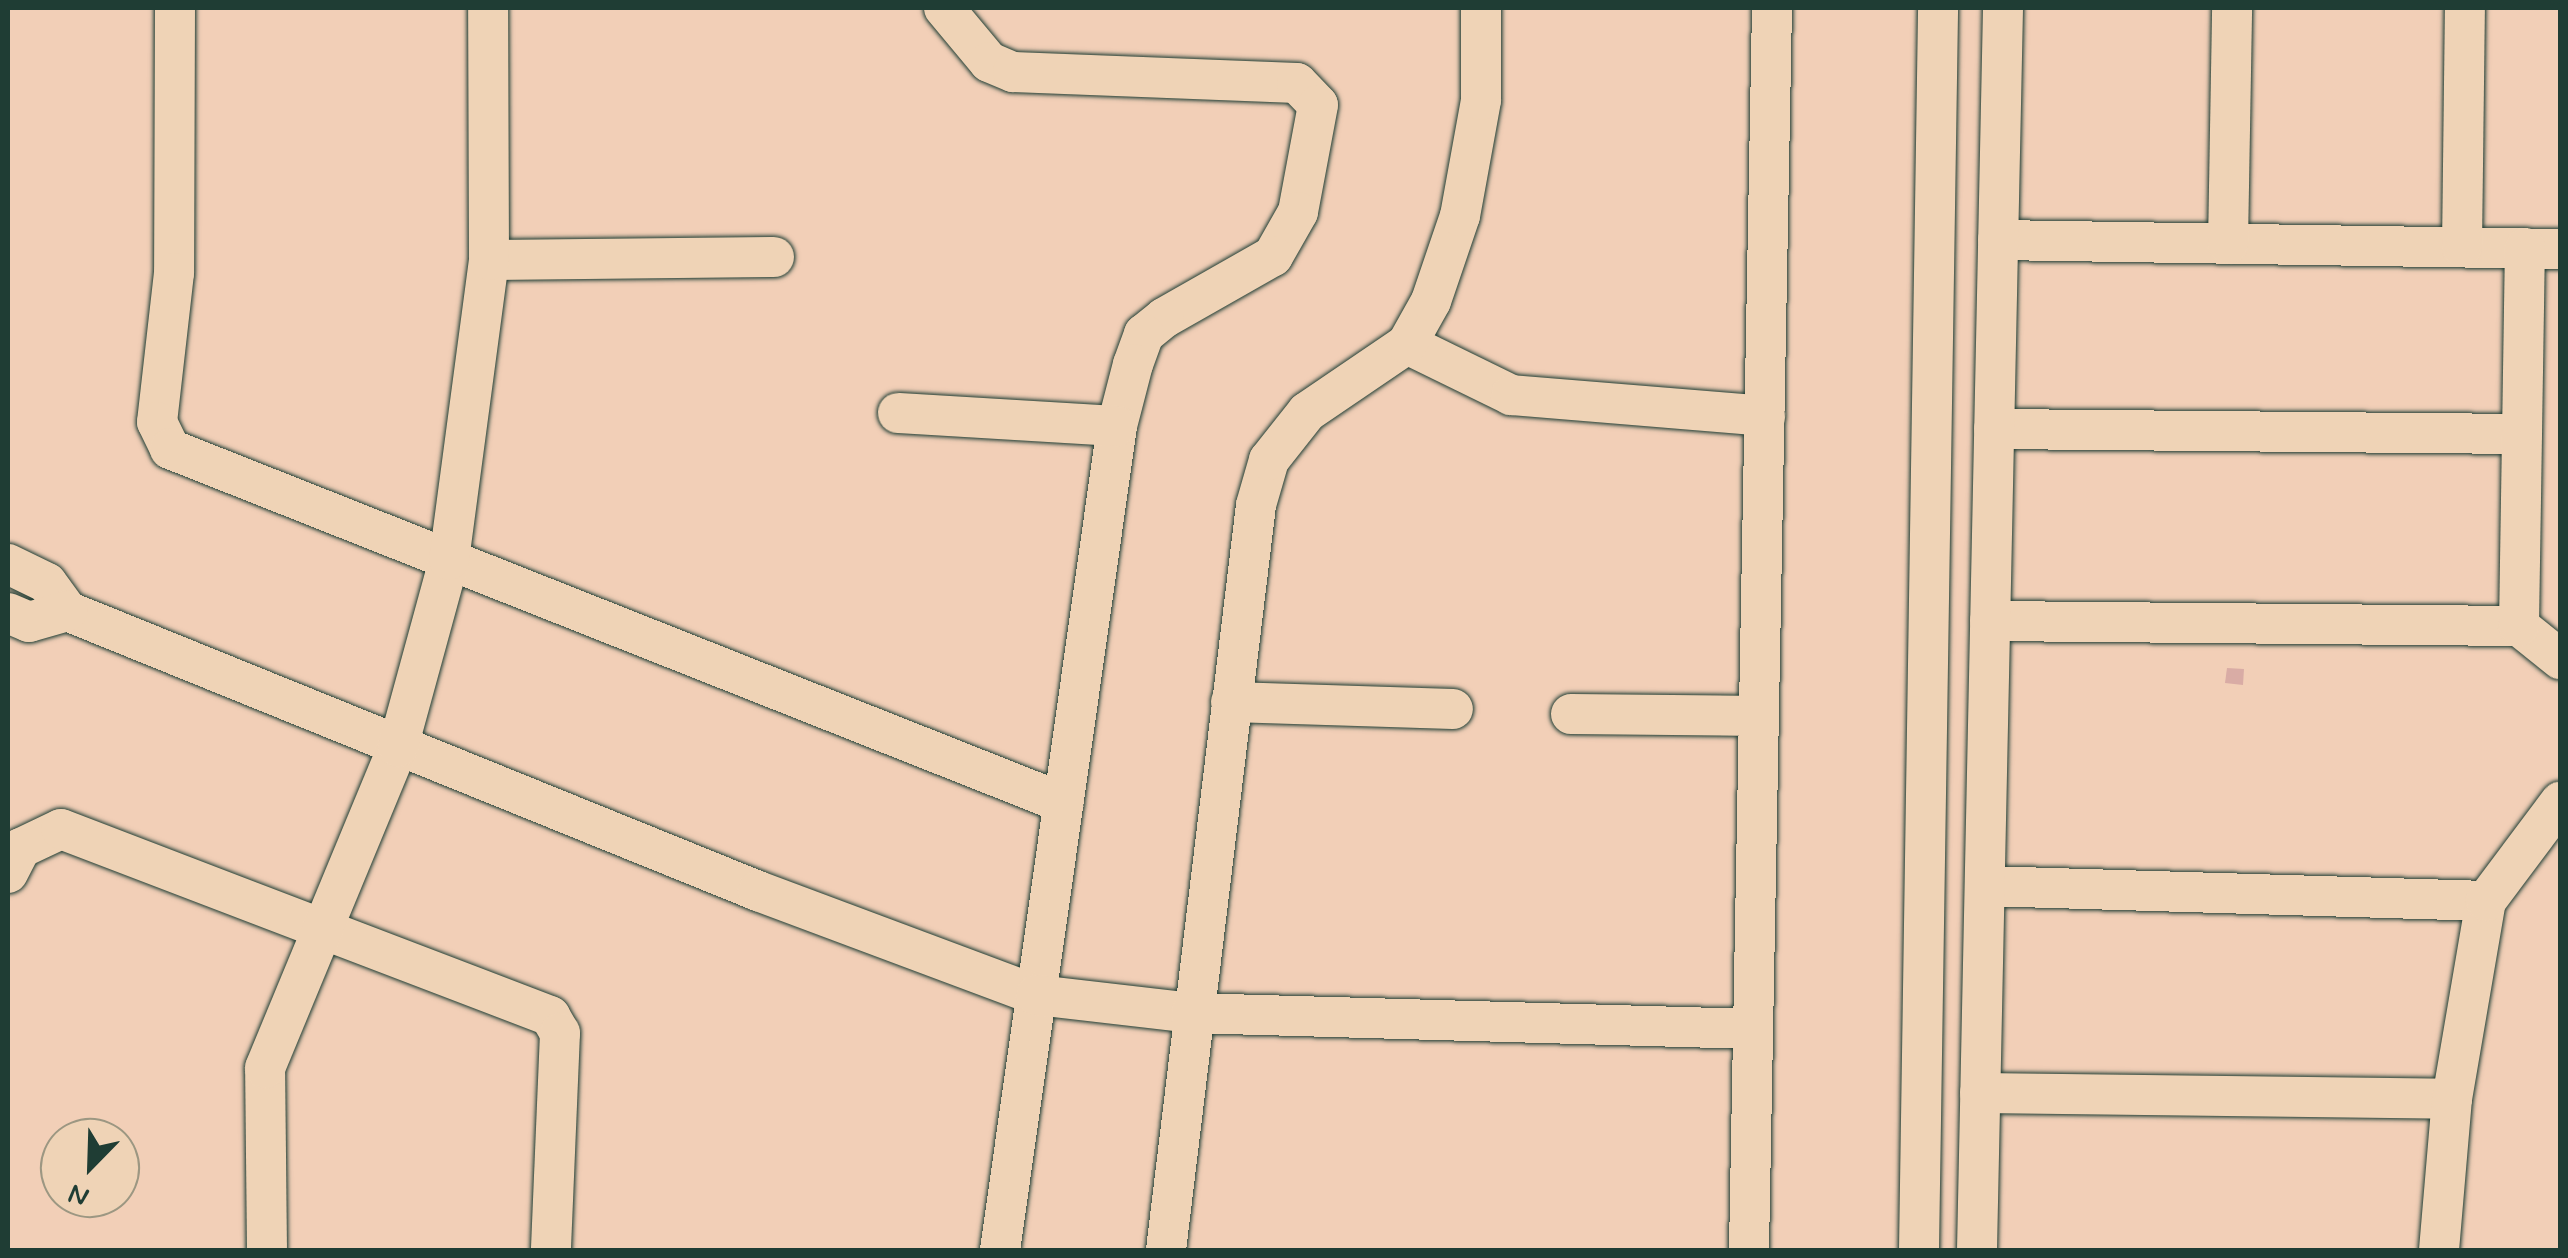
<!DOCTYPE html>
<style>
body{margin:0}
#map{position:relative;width:2568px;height:1258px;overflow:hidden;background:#f2cfb7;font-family:Mynerve,sans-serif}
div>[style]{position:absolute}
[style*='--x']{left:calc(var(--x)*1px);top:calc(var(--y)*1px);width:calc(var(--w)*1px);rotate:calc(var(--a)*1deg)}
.building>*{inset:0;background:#d9aca5}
.roads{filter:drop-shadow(0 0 2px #1f3d34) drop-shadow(0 0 2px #1f3d34)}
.street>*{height:40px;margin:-20px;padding:0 20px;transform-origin:20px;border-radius:20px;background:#efd3b6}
span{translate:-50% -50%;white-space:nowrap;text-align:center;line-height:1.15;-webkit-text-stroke:9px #efd3b6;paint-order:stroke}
.frame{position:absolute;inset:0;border:10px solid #1f3d34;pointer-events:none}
.north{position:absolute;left:40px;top:1118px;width:100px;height:100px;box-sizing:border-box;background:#efd3b6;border:2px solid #9c9782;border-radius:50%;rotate:203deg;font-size:28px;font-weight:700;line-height:40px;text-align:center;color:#1f3d34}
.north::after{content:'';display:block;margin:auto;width:35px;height:45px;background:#1f3d34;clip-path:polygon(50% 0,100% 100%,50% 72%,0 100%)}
</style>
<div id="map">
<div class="building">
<i style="clip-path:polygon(2227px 668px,2244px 669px,2243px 685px,2225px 683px)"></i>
</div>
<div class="roads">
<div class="street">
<i style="--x:175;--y:8;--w:265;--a:90.2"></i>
<i style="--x:174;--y:273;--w:150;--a:96.5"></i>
<i style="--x:157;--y:422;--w:30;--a:64"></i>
<i style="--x:170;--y:449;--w:961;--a:21.62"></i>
<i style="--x:944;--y:8;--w:70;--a:50.2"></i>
<i style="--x:989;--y:62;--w:26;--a:23"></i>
<i style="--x:1013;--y:72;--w:284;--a:2.2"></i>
<i style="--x:1297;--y:83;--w:30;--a:46"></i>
<i style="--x:1318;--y:105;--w:109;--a:100.6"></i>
<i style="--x:1298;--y:212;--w:51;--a:119.6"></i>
<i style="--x:1273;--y:256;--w:125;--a:150.4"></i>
<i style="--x:1164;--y:318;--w:26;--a:141"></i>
<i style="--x:1144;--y:334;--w:32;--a:110"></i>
<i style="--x:1133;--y:364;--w:64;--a:104.5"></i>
<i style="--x:1117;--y:426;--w:832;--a:98.08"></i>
<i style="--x:1998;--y:240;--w:562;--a:0.92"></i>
<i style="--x:2228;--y:244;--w:236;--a:-89"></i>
<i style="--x:2462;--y:247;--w:239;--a:-89.3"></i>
<i style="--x:489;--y:260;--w:285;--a:-0.6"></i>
<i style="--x:1407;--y:344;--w:116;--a:26.1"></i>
<i style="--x:1511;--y:395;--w:255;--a:4.7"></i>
<i style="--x:898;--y:413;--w:219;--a:3.4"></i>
<i style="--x:1994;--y:429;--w:528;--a:0.54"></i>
<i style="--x:8;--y:564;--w:43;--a:26"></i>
<i style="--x:47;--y:583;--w:34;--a:54"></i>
<i style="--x:67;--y:611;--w:746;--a:22.06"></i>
<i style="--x:758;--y:891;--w:297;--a:20.5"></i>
<i style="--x:1036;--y:995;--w:156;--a:6.6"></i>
<i style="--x:1191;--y:1013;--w:562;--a:1.63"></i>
<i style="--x:8;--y:613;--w:23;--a:23"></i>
<i style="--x:29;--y:622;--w:40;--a:-16"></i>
<i style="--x:1990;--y:621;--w:529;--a:0.54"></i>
<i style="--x:2519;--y:626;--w:53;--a:38.8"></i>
<i style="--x:2519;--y:626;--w:378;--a:-89.1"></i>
<i style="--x:1231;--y:702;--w:222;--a:1.8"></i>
<i style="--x:1571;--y:714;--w:188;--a:0.6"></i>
<i style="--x:8;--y:873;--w:28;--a:-63"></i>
<i style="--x:21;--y:848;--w:44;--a:-25.4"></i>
<i style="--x:61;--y:829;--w:524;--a:20.93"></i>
<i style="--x:550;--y:1016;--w:20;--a:60"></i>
<i style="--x:560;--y:1033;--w:217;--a:92.4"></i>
<i style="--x:1985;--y:886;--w:501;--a:1.71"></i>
<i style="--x:1980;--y:1093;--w:472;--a:0.7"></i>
<i style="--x:267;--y:1250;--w:182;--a:-90.6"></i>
<i style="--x:265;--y:1068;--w:347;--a:-67.5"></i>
<i style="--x:398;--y:747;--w:194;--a:-74.7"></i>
<i style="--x:449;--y:560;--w:303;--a:-82.4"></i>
<i style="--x:489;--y:260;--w:252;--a:-90.2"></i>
<i style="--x:1166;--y:1250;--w:750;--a:-83.11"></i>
<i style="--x:1256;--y:505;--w:47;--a:-73.9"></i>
<i style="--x:1269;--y:460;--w:61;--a:-51.6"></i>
<i style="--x:1307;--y:412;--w:121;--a:-34.2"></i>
<i style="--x:1407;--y:344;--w:49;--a:-60.8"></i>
<i style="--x:1431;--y:301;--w:90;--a:-71.2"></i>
<i style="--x:1460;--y:216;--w:118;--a:-79.7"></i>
<i style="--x:1481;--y:100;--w:92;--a:-90"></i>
<i style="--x:1749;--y:1250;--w:1242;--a:-88.94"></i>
<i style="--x:1919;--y:1250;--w:1242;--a:-89.12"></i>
<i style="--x:1977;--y:1250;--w:1242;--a:-88.8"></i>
<i style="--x:2439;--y:1250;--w:152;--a:-85.1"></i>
<i style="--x:2452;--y:1099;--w:201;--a:-80.3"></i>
<i style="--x:2486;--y:901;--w:124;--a:-53.2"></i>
</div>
</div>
<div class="frame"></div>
<div class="north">N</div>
</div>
